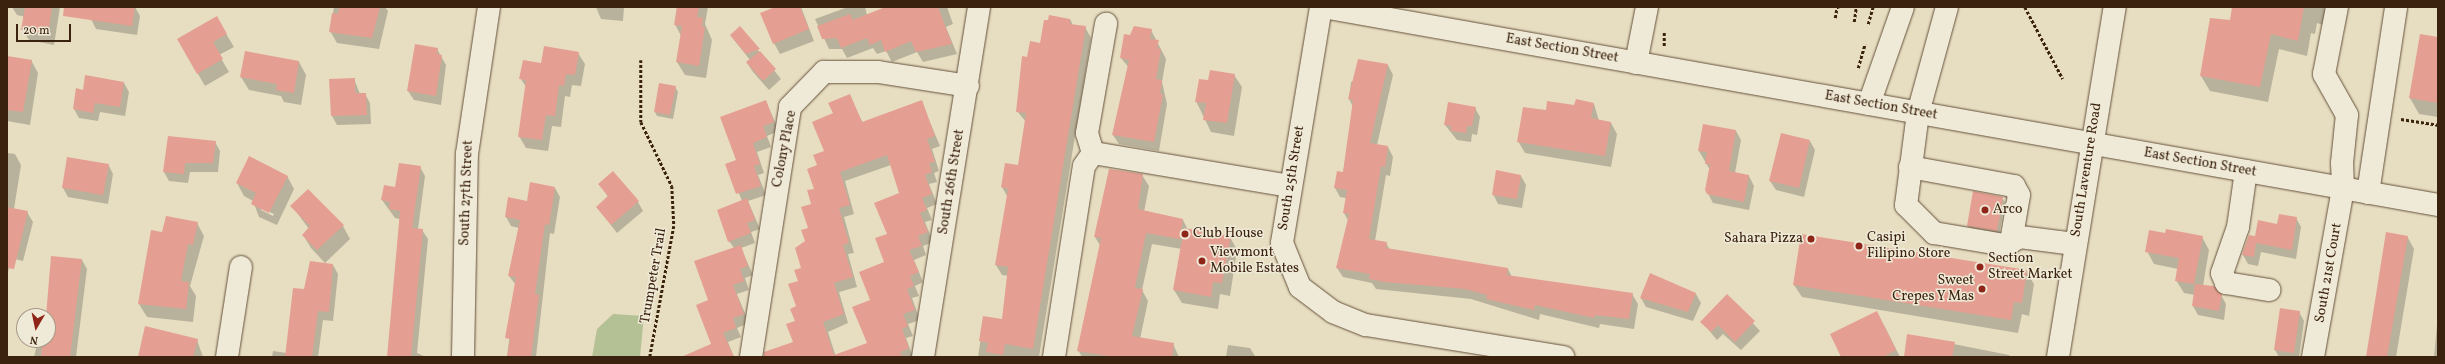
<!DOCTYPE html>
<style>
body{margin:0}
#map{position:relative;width:2445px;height:364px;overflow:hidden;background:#e7dec2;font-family:Vollkorn,serif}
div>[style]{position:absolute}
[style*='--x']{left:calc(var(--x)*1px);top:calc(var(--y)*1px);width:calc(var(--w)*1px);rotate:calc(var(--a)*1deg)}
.green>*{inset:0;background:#b4c194}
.shadow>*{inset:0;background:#0003}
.building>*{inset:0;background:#e59f92}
.path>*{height:2.5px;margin-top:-1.25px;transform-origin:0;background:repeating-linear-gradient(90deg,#3b220e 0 3px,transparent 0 5px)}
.roads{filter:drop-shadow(0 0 1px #66513b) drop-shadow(0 0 1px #66513b)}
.minor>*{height:22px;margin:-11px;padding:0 11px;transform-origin:11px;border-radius:11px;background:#efead7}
.dots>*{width:11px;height:11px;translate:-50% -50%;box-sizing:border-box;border:2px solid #efead7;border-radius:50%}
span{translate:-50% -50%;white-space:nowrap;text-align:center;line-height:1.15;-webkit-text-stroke:3px #efead7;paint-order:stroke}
.street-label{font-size:14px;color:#3b220e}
.poi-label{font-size:14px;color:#3b220e}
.left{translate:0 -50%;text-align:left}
.right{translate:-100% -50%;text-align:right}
.frame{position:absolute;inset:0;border:8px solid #3b220e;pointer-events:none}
.north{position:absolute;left:16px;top:308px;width:40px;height:40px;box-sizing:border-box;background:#efead7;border:1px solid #a79a87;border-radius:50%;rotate:189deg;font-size:11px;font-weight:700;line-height:16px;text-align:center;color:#3b220e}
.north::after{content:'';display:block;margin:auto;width:14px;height:18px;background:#8f2418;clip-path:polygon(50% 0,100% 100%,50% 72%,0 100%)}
.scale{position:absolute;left:16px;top:24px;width:55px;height:18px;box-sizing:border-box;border:2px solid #3b220e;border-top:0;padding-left:5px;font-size:12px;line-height:14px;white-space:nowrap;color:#3b220e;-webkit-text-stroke:3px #efead7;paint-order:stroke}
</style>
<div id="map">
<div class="green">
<i style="clip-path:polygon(613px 314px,644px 316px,640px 357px,592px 357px,597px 329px)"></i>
</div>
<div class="shadow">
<i style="clip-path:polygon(12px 7px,60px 7px,54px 45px,29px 40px,22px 29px,25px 17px,17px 15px)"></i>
<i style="clip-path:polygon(93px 7px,135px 7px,140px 16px,137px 35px,96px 29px,91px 19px)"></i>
<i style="clip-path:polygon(334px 7px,385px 7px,388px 11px,379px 49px,337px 43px,330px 31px)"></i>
<i style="clip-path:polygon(596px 7px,624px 7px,623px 21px,601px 19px)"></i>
<i style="clip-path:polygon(677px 7px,708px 7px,705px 24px,712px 40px,706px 78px,685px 75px,677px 62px,681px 36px,675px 24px)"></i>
<i style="clip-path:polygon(776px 7px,801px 7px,814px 41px,780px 54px,774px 43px)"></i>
<i style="clip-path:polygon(848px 7px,865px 7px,867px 15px,888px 7px,947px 7px,953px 24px,946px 27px,957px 54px,923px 62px,917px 52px,892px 62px,886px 51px,877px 54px,873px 48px,847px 58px,842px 49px,829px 49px,815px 19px)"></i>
<i style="clip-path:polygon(1831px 7px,1840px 7px,1840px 9px)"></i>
<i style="clip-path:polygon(2233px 7px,2323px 7px,2326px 11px,2323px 25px,2317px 23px,2315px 34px,2311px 33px,2307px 56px,2279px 49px,2268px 102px,2210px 91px,2201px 76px,2231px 22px)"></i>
<i style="clip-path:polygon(216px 17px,234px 47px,219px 55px,229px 72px,205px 86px,178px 39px)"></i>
<i style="clip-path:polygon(1070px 19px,1073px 25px,1085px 27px,1091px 38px,1039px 357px,978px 357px,984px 317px,1003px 321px,1009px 276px,1002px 275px,996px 265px,1008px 198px,1002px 187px,1018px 167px,1026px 122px,1017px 111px,1028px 58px)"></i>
<i style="clip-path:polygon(740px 28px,781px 79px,769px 90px,753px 72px,747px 63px,750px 60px,731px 36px)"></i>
<i style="clip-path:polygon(1151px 30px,1166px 59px,1162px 82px,1167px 104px,1159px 151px,1119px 144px,1113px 135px,1129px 68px,1121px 58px,1131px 36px)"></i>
<i style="clip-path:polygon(2438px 38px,2438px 117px,2419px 114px,2410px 98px)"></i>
<i style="clip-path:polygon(437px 49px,446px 65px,441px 105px,414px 100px,408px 91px)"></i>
<i style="clip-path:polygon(578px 53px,585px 64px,581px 86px,572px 85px,570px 97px,565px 96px,561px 127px,552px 126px,548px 151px,526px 148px,519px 136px,526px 87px,521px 79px,542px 64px)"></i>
<i style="clip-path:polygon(7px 59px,31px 60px,38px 73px,30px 125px,7px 121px)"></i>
<i style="clip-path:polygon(299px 62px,306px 75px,301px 105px,284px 102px,281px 96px,249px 90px,241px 77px)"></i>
<i style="clip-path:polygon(1388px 65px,1393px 75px,1377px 145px,1388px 147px,1393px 157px,1390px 176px,1386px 175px,1375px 241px,1386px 243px,1390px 250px,1508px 269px,1512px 277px,1632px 294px,1638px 304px,1634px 329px,1600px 324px,1599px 328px,1540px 314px,1539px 320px,1471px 299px,1376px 289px,1372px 283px,1343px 277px,1337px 268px,1349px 222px,1344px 213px,1346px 198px,1340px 197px,1335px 188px,1343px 173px,1353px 107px,1349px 99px,1351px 82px)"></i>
<i style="clip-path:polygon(1234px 75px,1242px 87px,1234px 136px,1211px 132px,1196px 101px,1209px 81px)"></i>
<i style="clip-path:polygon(354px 79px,360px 94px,365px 94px,370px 103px,371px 124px,337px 125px,332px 116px)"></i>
<i style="clip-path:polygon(124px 83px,129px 92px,125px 116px,100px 112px,98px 121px,79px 118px,74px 109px,84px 91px)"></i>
<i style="clip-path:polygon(675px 87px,678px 92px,673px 119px,657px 116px,655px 112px)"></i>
<i style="clip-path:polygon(849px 95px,863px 123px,921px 101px,940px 146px,932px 149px,939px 171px,934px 173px,937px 182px,929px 184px,937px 204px,927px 208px,932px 220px,925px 222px,933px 242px,923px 246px,926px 255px,914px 260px,923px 282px,915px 286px,919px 296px,912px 298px,920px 320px,908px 324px,913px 336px,906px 338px,913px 357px,853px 357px,868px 344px,872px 301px,885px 262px,888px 234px,901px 194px,891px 165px,845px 181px,854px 214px,844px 217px,854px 253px,848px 254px,857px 287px,839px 292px,848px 323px,828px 332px,836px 357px,781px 357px,794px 343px,799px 281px,818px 166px,826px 152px,834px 114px)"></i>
<i style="clip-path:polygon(766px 101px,779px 131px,767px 136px,771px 147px,757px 152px,764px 173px,758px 175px,766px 195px,748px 201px,760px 229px,751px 232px,755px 243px,741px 248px,753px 275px,745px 278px,749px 290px,737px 294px,749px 323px,737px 328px,741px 337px,728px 342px,734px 357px,698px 357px,713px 344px,709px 301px,734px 248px,729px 241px,742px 201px,727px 164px,738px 161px)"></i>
<i style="clip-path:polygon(1594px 104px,1599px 121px,1611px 123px,1617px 134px,1611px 167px,1525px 153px,1518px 141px,1547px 111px)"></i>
<i style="clip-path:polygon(1475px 108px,1480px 117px,1477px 135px,1472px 134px,1471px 142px,1457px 140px,1445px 125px)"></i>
<i style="clip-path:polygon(1736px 131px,1741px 140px,1735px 173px,1749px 176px,1754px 186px,1749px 210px,1713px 203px,1706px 190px,1710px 170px,1699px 151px)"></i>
<i style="clip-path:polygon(1810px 141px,1815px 150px,1804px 197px,1776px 190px,1770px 181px)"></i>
<i style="clip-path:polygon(215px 142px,220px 151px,218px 172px,190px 172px,188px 183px,169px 181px,164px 172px)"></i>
<i style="clip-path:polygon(7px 153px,15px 154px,21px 165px,14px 209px,27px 212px,33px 222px,23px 261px,11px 258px,7px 277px)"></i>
<i style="clip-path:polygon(108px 164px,113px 174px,108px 204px,68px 197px,63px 188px)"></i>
<i style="clip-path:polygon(420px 167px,425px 176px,418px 229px,422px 230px,428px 239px,417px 353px,426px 357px,388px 357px,400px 219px,395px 218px,382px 200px,385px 186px,396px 188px)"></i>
<i style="clip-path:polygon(1142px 175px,1149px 186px,1144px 212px,1183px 220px,1188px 230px,1230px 237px,1237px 250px,1230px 296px,1220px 294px,1218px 309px,1182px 303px,1174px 290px,1182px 249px,1152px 244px,1142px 290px,1148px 301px,1140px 339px,1173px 344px,1179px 357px,1082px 357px,1078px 350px,1101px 247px,1095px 237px)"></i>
<i style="clip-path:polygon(evenodd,287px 176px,294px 189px,277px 225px,259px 217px,253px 201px,244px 196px,237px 183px,287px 176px,261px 208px,274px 214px,273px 216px,261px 210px,261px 208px)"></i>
<i style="clip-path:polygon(1521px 176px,1526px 185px,1522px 208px,1498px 204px,1493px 194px)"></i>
<i style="clip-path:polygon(600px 184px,638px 202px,643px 211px,617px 233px,597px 207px,608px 197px)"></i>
<i style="clip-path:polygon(555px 188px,560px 197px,554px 234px,550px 233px,536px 357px,507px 357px,516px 285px,509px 276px,519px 228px,511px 226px,506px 217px)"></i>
<i style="clip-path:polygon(2002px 198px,2005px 202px,1999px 235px,1971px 230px,1968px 226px)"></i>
<i style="clip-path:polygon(292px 206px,343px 226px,350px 239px,325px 263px,311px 248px,303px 235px,309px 229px)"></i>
<i style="clip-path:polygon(2296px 218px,2301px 227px,2296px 259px,2261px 252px,2258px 266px,2248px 264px,2243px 255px,2256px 237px)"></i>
<i style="clip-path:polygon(197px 223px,204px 236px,190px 286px,196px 296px,193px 322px,147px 317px,139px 304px,163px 233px)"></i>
<i style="clip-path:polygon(2166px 234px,2202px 237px,2209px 250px,2203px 286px,2221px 295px,2226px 304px,2224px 320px,2198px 315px,2193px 306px,2195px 295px,2184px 293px,2176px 280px,2178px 269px,2154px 264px,2147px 251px)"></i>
<i style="clip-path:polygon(2407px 236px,2414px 249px,2396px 357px,2367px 357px)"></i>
<i style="clip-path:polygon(82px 260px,87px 269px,76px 357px,34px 357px,38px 340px,48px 340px,48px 316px,37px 316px,37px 312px,47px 313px)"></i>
<i style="clip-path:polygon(333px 265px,338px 274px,333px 321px,323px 320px,318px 357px,272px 357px,273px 351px,287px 353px)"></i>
<i style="clip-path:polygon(2026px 271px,2034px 284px,2029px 316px,2022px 314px,2018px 333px,1802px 297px,1794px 285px)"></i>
<i style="clip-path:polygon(1696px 294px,1701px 303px,1693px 321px,1646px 307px,1641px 298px)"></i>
<i style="clip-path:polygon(1727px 295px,1760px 331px,1741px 350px,1723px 334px,1717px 340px,1702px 322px)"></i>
<i style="clip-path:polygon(2299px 312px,2304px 321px,2299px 357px,2279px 357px,2275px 350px)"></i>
<i style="clip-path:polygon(2438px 314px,2438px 357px,2434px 357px)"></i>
<i style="clip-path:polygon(1884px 325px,1900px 357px,1842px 357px)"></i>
<i style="clip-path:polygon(1908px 335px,2009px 355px,2010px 357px,1905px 357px)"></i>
<i style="clip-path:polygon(197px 340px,203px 357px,139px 357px)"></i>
<i style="clip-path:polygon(1228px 345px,1250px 348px,1255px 356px,1263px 357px,1217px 357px,1226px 357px)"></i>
</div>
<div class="building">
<i style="clip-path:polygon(25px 7px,52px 7px,48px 34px,21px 30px)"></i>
<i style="clip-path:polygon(64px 7px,135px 7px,132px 26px,63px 16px)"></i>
<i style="clip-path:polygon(339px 7px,380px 7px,372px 38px,329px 32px,332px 13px,338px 14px)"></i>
<i style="clip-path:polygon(677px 7px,699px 7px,697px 17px,703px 18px,702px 26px,705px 27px,699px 66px,676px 62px,682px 26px,674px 25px)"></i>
<i style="clip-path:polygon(775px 7px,800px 7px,809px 29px,773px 44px,760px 13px)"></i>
<i style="clip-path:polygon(885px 7px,938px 7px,952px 44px,916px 52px,911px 41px,885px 52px,881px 40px,870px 45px,867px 38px,841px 48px,837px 38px,822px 39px,817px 26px,850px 14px,853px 20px)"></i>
<i style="clip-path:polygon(2232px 7px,2304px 7px,2298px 41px,2271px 34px,2260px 87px,2200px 76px,2210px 18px,2230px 20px)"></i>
<i style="clip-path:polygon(1049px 15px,1070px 19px,1070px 24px,1086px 26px,1033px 349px,1005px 344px,1003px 355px,986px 352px,988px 343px,979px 341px,983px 316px,1002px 319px,1008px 267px,995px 265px,1008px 189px,1001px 187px,1005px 163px,1018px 165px,1026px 113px,1016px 112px,1022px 56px,1027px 57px,1030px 41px,1040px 43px,1044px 20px,1048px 20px)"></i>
<i style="clip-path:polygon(217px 16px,227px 34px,213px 42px,223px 59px,197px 74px,177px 39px)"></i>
<i style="clip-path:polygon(740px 26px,760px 49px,746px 54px,730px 35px)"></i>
<i style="clip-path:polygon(1134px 26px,1152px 29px,1150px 39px,1159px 40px,1157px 48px,1161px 49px,1156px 79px,1162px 80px,1160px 94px,1163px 94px,1154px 142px,1112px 135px,1129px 60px,1120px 58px,1124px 34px,1130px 35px)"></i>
<i style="clip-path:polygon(2420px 34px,2438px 37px,2438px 103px,2409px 98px)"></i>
<i style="clip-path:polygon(415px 44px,438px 48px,437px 54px,442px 55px,436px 96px,407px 91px)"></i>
<i style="clip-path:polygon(544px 46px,579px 52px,575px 75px,566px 74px,564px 86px,559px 85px,555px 116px,546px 115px,542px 140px,518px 137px,526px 80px,519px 79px,523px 60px,541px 63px)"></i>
<i style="clip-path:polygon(245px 51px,299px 61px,294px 93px,276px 90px,277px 84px,240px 77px)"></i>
<i style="clip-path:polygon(760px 51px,776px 69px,763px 81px,746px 62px)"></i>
<i style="clip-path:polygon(7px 56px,32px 60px,23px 112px,7px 110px)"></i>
<i style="clip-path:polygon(1358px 59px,1388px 64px,1370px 143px,1388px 146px,1385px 167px,1381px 166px,1369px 239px,1387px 242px,1386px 248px,1508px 268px,1507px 275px,1633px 293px,1629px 319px,1595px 315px,1594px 318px,1535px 305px,1534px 310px,1486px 299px,1487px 295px,1465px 289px,1385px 282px,1369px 279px,1370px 274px,1336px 268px,1349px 214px,1343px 213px,1347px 190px,1334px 188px,1337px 171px,1343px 172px,1353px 100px,1348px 99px)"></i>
<i style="clip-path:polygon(1210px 70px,1235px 74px,1227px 123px,1203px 120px,1206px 103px,1195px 102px,1199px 79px,1208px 80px)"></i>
<i style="clip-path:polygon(85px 75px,124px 82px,120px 107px,95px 103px,93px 113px,73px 109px,76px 88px,83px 90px)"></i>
<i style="clip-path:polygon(355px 78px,355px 93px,366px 93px,367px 115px,331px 116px,329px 79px)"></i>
<i style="clip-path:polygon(659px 83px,676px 86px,670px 115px,654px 112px)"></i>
<i style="clip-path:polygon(evenodd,850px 94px,862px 122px,922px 100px,935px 136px,927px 139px,935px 162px,929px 163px,932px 172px,925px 175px,932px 194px,922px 198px,927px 210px,920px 213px,928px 232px,918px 236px,922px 246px,909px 250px,919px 272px,910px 276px,914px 286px,907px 289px,915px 310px,903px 314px,908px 326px,902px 329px,909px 348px,900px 352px,902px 357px,764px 357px,764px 352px,793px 342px,786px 324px,795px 321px,790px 309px,796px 306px,788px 284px,798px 281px,794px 270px,801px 268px,795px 248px,805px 241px,801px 230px,808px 228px,801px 207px,811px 204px,807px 190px,814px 189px,807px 169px,817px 165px,813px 155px,824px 151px,812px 122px,833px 113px,828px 103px,850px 94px,887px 155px,899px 193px,874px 203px,887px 234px,875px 238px,884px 262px,859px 272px,870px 300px,852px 307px,867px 343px,834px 355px,823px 322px,844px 314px,834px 283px,853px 277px,843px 245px,849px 243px,839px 208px,850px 205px,840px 172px,887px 155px)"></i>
<i style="clip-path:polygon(1576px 99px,1594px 103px,1591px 118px,1611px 122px,1605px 156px,1517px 142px,1523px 107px,1546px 110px,1547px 101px,1574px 105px)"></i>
<i style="clip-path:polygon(766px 100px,774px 122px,763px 126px,767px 137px,753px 143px,760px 164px,754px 166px,761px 186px,736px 194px,725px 164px,736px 160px,720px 117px)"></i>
<i style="clip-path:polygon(1448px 102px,1476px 107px,1472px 126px,1467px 126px,1466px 133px,1451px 131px,1451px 126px,1444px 125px)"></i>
<i style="clip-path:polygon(1703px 124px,1736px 130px,1729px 171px,1749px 175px,1744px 202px,1707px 194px,1705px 190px,1710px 164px,1705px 164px,1707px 152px,1698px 151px)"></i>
<i style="clip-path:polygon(1781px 133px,1810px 140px,1799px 188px,1769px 181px)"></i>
<i style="clip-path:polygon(168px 136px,216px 141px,213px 163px,185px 163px,184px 174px,163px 172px)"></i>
<i style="clip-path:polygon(249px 156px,288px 176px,269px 213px,251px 204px,256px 193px,236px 183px)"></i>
<i style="clip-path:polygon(67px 157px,109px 164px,103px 195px,62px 188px)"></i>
<i style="clip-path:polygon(399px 163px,421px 166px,412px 228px,423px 229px,411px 357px,387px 357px,400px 211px,389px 209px,390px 202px,381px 200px,384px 185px,395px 187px)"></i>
<i style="clip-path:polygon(1109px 169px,1143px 174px,1138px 209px,1183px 219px,1180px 239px,1146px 233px,1135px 288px,1143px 289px,1132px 336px,1174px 343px,1172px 357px,1114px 357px,1077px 351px,1101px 238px,1094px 237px)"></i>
<i style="clip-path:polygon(1496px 170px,1521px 175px,1517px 199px,1492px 195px)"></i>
<i style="clip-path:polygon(613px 171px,639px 201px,611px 225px,596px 207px,608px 196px,598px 184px)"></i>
<i style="clip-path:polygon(530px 182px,555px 187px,549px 225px,545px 224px,535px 294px,539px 295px,531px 357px,507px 357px,510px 339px,505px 338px,516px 277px,508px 276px,520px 220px,505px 217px,508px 197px,527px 201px)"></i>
<i style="clip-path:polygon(308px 189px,344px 225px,317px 250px,302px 235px,310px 226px,290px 206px)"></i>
<i style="clip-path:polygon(1973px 191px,2003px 197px,1997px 231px,1967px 226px)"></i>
<i style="clip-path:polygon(747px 198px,755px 220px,747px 223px,751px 233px,728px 242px,717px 210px)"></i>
<i style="clip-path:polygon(7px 207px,28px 211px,14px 269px,7px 268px)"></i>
<i style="clip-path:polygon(2279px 214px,2297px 217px,2292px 250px,2256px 243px,2254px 257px,2242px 255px,2249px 235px,2255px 236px,2258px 220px,2277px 224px)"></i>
<i style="clip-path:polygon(166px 216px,198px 222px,193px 245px,188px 244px,181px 281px,189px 282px,186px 309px,138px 304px,151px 230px,162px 232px)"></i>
<i style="clip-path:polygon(1184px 228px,1231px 236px,1222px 283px,1213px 282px,1211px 297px,1173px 290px)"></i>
<i style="clip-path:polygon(2166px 229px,2203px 236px,2194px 284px,2175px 281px,2179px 258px,2145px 252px,2149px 230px,2165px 233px)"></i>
<i style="clip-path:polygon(2386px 232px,2408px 236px,2387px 357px,2366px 357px)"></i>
<i style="clip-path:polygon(1801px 234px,2027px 270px,2022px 303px,2014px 302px,2011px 320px,1793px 285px)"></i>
<i style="clip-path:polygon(741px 245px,748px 266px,740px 269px,744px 281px,733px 285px,744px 314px,733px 318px,736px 328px,723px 333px,734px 357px,681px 357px,711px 344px,696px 305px,708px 300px,694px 261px)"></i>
<i style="clip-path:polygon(51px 256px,82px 259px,70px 357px,41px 357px,43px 340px,48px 340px,46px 316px)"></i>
<i style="clip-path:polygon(310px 261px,333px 264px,329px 312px,318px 311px,312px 357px,285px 357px,293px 288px,304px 289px)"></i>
<i style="clip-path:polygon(1650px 273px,1696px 293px,1688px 312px,1640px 298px)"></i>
<i style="clip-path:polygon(2195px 284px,2214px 286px,2222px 294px,2219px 311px,2192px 306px)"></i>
<i style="clip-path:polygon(1727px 294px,1755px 321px,1735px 342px,1718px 325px,1711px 332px,1700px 322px)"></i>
<i style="clip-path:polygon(2280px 308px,2300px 311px,2294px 353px,2274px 350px)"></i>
<i style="clip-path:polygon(1877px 311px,1896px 350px,1883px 357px,1841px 357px,1830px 334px)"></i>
<i style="clip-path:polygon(145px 326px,198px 339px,193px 357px,138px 357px)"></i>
<i style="clip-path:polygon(1907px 334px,1955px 342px,1952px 357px,1904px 357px)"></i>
</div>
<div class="path">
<i style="--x:2025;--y:7;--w:81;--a:62.2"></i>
<i style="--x:1835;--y:18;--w:11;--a:-80"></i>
<i style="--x:1854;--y:22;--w:15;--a:-82"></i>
<i style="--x:1868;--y:24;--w:18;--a:-74"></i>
<i style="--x:1664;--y:46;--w:14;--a:-90"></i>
<i style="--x:641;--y:60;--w:62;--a:90"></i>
<i style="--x:641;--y:122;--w:71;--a:64.2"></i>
<i style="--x:672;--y:186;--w:40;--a:87.1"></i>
<i style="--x:674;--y:226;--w:133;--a:100.4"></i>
<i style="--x:1858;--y:68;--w:25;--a:-74"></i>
<i style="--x:2401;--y:119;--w:37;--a:9"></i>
</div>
<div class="roads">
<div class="minor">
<i style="--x:1321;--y:7;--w:239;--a:99.4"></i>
<i style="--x:1282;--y:243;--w:48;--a:67.8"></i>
<i style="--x:1300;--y:287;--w:41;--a:37.1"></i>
<i style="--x:1333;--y:312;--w:35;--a:22"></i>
<i style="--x:1366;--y:325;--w:200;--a:9.2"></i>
<i style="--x:1323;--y:7;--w:1132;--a:10.07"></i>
<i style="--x:1947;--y:7;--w:110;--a:105.3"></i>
<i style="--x:1918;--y:113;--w:93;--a:97.4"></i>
<i style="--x:1906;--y:205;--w:40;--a:45"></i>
<i style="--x:1934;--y:233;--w:72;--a:9.6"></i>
<i style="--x:2005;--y:245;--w:17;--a:-28"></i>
<i style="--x:2020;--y:237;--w:55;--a:7.3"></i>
<i style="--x:1636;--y:63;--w:57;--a:-78.9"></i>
<i style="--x:1869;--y:104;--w:103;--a:-70.7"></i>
<i style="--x:1093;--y:153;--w:21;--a:-107"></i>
<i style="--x:1087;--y:133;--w:111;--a:-80.1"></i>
<i style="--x:1910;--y:167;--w:106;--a:10.4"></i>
<i style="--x:2014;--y:186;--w:10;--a:61"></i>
<i style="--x:2019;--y:195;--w:48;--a:99.7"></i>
<i style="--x:2246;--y:171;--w:57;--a:98.1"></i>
<i style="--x:2238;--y:227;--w:49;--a:109.2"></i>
<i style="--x:2222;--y:273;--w:11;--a:68"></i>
<i style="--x:2226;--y:283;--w:44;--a:9.2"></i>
<i style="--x:2368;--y:193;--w:188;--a:-81.4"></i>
<i style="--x:227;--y:357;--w:91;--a:-81.2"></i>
<i style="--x:463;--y:357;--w:203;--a:-88.9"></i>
<i style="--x:467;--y:154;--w:149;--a:-81.5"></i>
<i style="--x:751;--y:357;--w:253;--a:-81.1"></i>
<i style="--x:790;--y:107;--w:49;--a:-45.8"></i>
<i style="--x:824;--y:72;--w:54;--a:0"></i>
<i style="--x:878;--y:72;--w:91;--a:8.8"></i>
<i style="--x:923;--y:357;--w:354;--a:-80.9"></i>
<i style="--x:1054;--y:357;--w:193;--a:-81.1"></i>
<i style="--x:1084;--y:166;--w:16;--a:-55"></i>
<i style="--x:1093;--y:153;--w:200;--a:9.5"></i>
<i style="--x:2058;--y:357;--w:355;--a:-80.8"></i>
<i style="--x:2313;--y:357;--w:171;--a:-79.9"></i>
<i style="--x:2343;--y:189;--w:26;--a:-92"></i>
<i style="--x:2342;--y:163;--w:48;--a:-84.1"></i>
<i style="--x:2347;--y:115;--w:47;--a:-119.3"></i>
<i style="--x:2324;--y:74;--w:68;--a:-79"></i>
</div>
</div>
<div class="dots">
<i style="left:1985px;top:210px;background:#8f2418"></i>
<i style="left:1185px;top:234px;background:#8f2418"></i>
<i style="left:1811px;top:239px;background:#8f2418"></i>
<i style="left:1859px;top:246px;background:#8f2418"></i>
<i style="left:1202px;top:261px;background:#8f2418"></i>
<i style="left:1980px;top:267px;background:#8f2418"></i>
<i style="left:1982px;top:289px;background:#8f2418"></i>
</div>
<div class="street-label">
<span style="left:1562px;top:49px;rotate:10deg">East Section Street</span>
<span style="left:1881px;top:106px;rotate:10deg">East Section Street</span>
<span style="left:785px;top:149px;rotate:-79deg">Colony Place</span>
<span style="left:2200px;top:163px;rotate:10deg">East Section Street</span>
<span style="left:2087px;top:170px;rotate:-81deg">South Laventure Road</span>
<span style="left:1292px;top:178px;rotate:-81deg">South 25th Street</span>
<span style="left:952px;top:182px;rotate:-81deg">South 26th Street</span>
<span style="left:467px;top:193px;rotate:-88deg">South 27th Street</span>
<span style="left:2329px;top:273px;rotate:-80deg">South 21st Court</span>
<span style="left:654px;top:276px;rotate:-80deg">Trumpeter Trail</span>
</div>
<div class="poi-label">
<span class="left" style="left:1993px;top:210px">Arco</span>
<span class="left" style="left:1193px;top:234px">Club House</span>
<span class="left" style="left:1867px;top:246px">Casipi<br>Filipino Store</span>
<span class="right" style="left:1803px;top:239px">Sahara Pizza</span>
<span class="left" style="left:1210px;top:261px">Viewmont<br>Mobile Estates</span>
<span class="left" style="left:1988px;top:267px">Section<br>Street Market</span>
<span class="right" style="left:1974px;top:289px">Sweet<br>Crepes Y Mas</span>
</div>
<div class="frame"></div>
<div class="north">N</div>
<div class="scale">20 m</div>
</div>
